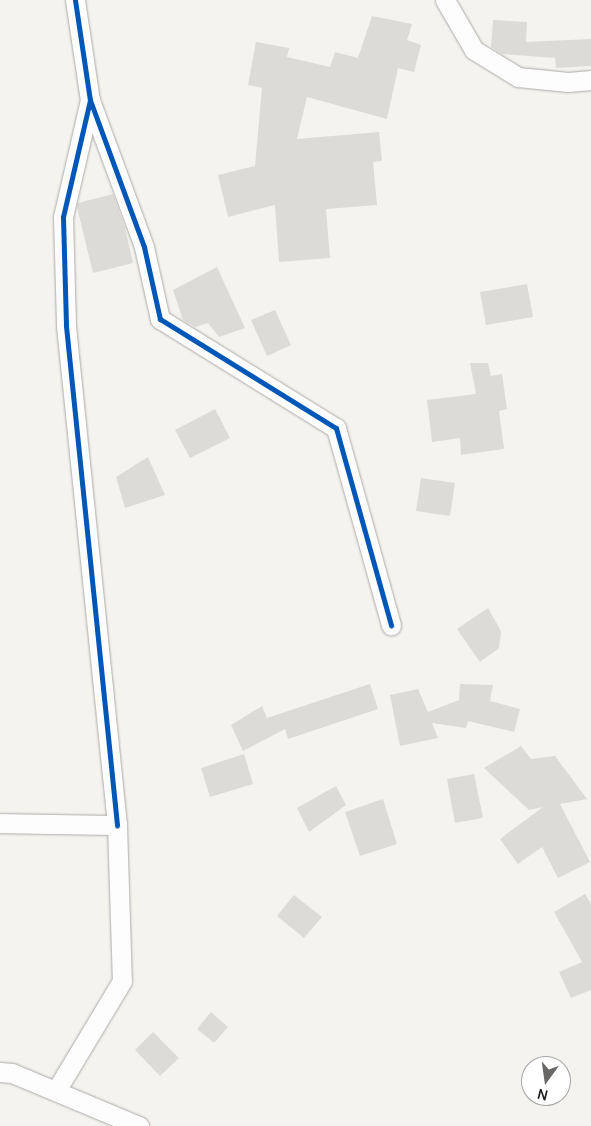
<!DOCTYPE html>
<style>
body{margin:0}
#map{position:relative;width:591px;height:1126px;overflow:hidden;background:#f5f3f0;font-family:Manrope,sans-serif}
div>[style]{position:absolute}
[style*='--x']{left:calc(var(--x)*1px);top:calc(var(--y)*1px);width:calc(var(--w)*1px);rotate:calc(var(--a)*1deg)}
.building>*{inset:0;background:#dcdbd8}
.roads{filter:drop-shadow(0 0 1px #acaaa8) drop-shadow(0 0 1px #acaaa8)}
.minor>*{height:19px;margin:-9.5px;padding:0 9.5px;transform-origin:9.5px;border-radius:9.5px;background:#fefdfd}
.cycleway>*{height:5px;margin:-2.5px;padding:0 2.5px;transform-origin:2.5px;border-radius:2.5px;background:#0057b8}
span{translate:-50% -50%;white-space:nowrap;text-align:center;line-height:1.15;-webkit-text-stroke:4px #fff;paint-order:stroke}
.north{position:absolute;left:521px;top:1056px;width:50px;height:50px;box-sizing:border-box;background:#fff;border:1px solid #a5a5a4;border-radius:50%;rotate:194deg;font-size:14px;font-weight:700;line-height:20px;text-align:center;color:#1e1d1b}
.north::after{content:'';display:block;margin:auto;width:18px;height:22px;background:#696866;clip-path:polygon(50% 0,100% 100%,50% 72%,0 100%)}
</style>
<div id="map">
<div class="building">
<i style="clip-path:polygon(372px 16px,412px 24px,407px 40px,421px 45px,414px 72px,398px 68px,387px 119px,307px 97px,297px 139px,379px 132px,382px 161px,373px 162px,377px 205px,326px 209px,330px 258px,279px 262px,275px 205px,228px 217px,218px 175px,255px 166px,262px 88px,248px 85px,256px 42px,289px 48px,287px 57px,330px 67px,335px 52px,358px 58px)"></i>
<i style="clip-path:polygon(493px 20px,527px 22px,526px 42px,591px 39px,591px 66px,556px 68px,555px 58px,502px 54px,491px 47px)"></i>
<i style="clip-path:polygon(113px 194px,125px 228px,133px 263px,93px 273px,77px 207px,78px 203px)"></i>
<i style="clip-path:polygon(217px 267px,245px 328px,219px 337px,208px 323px,195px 327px,183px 320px,173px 290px)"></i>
<i style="clip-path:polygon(527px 284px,533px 317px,486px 325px,480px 292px)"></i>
<i style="clip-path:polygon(275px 310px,291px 345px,267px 356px,251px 320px)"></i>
<i style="clip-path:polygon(470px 363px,488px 363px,491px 376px,502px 374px,507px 409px,499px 411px,504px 449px,461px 455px,460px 438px,432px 442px,427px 400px,476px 394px)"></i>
<i style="clip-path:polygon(215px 409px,230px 438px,190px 458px,175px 430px)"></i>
<i style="clip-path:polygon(148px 457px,165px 495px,125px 508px,116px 477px)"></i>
<i style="clip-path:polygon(421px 478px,455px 483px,450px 516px,416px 511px)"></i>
<i style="clip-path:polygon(488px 608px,501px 631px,499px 648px,480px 662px,457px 629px)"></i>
<i style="clip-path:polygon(370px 684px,378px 709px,288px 739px,285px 729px,243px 751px,231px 725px,262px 706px,267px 718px)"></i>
<i style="clip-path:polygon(460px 684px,493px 685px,490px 701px,520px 709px,514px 732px,468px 721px,466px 728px,432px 723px,438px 738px,400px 746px,390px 695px,418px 689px,428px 712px,459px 700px)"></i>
<i style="clip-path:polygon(521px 746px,531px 759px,555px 756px,587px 799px,560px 804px,590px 862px,558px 878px,542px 847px,518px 864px,500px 839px,543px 807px,529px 810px,484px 768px)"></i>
<i style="clip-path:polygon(244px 754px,253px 784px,210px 797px,201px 768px)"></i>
<i style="clip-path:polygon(474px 774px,483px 818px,455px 823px,447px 779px)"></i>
<i style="clip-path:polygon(336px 786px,346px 805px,309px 832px,297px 808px)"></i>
<i style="clip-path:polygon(383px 799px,397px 844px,360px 856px,345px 812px)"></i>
<i style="clip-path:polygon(585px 894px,591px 904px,591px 990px,571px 998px,559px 972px,582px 962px,554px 912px)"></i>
<i style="clip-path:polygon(294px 895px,322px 917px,304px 938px,277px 916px)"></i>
<i style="clip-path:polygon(211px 1012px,228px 1027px,214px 1043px,197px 1029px)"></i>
<i style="clip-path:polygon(153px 1032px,179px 1058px,160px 1076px,135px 1050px)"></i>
</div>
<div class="roads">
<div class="minor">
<i style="--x:75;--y:0;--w:101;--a:81.5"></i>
<i style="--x:90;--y:100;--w:120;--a:103"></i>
<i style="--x:63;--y:217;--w:109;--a:88.4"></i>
<i style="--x:66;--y:326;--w:502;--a:84.16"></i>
<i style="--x:445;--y:0;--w:58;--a:59.9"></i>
<i style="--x:474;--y:50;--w:52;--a:31.5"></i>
<i style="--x:518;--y:77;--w:50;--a:5.7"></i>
<i style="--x:568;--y:82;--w:23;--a:-5"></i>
<i style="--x:90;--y:100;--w:157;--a:69.8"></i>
<i style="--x:144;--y:247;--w:74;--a:77.5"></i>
<i style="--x:160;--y:319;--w:207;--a:31.8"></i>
<i style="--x:336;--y:428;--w:205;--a:74.4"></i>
<i style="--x:0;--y:823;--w:117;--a:1"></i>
<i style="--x:117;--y:825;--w:156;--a:88.2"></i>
<i style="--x:122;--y:981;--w:128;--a:121"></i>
<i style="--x:0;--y:1072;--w:12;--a:5"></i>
<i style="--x:12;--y:1073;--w:138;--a:22.7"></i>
</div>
</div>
<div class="cycleway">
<i style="--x:75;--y:0;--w:101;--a:81.5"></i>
<i style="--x:90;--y:100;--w:120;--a:103"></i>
<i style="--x:63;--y:217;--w:109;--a:88.4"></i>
<i style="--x:66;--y:326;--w:502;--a:84.16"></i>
<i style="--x:90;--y:100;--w:157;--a:69.8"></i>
<i style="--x:144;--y:247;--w:74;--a:77.5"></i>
<i style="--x:160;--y:319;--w:207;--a:31.8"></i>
<i style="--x:336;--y:428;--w:205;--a:74.4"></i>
</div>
<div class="north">N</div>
</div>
